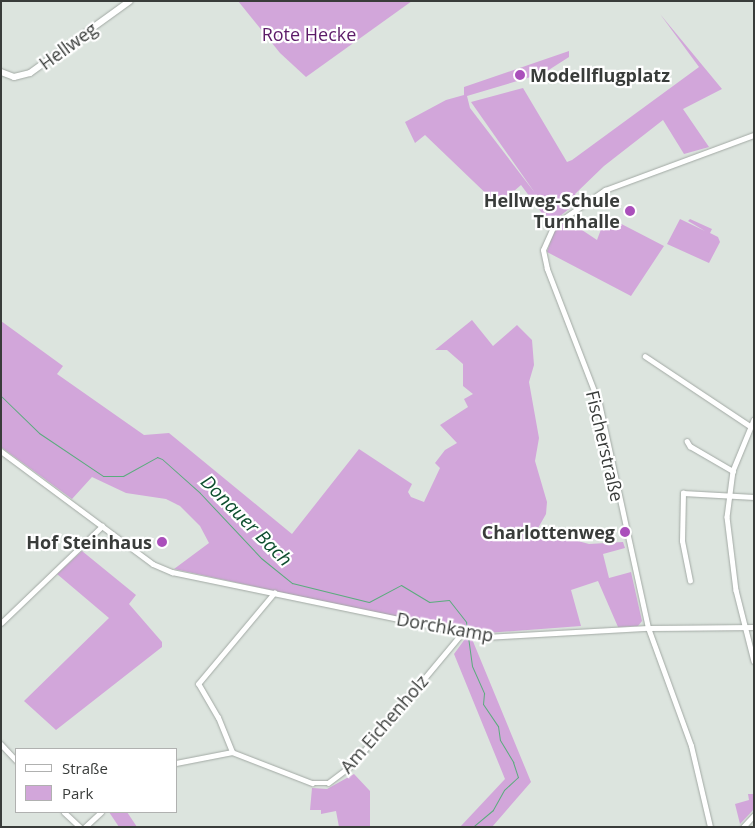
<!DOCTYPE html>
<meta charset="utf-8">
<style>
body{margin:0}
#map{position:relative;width:755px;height:828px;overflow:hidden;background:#dce4de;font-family:"Open Sans",sans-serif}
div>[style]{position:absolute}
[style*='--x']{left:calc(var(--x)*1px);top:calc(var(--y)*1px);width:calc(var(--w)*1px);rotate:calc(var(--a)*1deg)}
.green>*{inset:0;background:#d2a6da}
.stream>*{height:1px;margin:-0.5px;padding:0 0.5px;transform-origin:0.5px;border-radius:0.5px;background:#5aac7d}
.roads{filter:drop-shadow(0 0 1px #a2a9a4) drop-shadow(0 0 1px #a2a9a4)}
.street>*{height:4.5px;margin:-2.25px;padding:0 2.25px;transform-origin:2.25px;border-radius:2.25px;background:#fff}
.secondary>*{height:6px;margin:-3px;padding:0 3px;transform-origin:3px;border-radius:3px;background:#fff}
.dots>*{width:14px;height:14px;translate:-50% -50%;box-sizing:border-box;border:2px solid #fff;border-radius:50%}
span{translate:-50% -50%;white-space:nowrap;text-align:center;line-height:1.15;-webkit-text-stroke:4.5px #fff;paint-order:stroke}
.park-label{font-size:18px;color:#5c1b68}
.street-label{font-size:18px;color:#393c3a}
.poi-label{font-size:18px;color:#393c3a;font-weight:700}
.left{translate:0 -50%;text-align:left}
.right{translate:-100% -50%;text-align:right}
.water-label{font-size:19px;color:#0e4f2f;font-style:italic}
.frame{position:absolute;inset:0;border:2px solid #393c3a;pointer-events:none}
.legend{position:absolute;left:15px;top:748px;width:162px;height:65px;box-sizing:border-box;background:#fff;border:1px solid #b0b1b0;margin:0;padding:6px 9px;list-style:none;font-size:15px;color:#393c3a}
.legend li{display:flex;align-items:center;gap:10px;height:25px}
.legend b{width:25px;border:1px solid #b0b1b0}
</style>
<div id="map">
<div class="green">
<i style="clip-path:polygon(238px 1px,412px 1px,306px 77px,280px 53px)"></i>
<i style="clip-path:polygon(660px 14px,722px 89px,683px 109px,709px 147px,684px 154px,663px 120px,604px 166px,575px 194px,579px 201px,550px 224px,521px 185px,498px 205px,425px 135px,415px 143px,405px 122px,446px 100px,464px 95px,464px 87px,569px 51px,569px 57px,544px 73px,467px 96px,470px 108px,535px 193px,471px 102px,523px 88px,567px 162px,572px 160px,699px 67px)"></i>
<i style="clip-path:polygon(606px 216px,664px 246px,631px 296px,547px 252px,554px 230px,567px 220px,597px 240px)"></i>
<i style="clip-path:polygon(680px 219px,705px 231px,688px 221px,690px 219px,712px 229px,710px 233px,718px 237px,720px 242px,709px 263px,667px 244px)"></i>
<i style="clip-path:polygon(472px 320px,493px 346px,517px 325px,532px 340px,534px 365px,529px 382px,539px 438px,535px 461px,547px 502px,546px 514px,537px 530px,589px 544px,623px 542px,625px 548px,603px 554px,609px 578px,631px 572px,642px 621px,638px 626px,618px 627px,598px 581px,571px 590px,581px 626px,486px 633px,464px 632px,174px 569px,209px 543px,200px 526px,180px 506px,166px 499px,126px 493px,92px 477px,72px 499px,1px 447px,1px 321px,63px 366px,57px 374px,144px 435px,169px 433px,292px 534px,359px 449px,412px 484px,408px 492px,411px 497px,424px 502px,440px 468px,435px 463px,445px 450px,457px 443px,440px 425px,468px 407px,464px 399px,473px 394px,463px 386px,463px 364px,447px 350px,435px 350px)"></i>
<i style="clip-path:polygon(82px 551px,136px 595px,129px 604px,162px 642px,162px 647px,56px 730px,24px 701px,109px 618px,57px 574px)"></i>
<i style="clip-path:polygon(465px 639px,472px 639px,531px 782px,492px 827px,460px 827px,505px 779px,454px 654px)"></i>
<i style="clip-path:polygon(354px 774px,370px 791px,370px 827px,339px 827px,336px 811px,321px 814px,321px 810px,310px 810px,312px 788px,327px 789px)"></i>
<i style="clip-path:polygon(748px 794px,754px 794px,754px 809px,740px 824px,735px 804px,749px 800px)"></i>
<i style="clip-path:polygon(109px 812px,127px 812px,137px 827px,119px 827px)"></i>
</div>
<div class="stream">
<i style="--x:1;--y:396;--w:53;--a:44.2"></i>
<i style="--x:39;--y:433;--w:77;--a:33.9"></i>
<i style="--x:103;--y:476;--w:20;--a:0"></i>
<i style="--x:123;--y:476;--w:39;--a:-29"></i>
<i style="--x:157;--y:457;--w:5;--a:22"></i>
<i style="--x:162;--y:459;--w:51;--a:41.8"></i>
<i style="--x:200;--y:493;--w:89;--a:46.8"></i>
<i style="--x:261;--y:558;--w:40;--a:39"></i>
<i style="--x:292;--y:583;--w:79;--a:13.9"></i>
<i style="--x:369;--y:602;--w:36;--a:-28"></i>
<i style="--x:401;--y:585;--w:33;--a:31"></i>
<i style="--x:429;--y:602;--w:20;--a:-6"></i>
<i style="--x:449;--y:600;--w:28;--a:52"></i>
<i style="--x:466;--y:622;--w:44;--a:82.2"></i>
<i style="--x:472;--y:666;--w:30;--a:66"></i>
<i style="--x:484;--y:693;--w:11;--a:95"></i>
<i style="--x:483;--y:704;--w:27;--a:56"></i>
<i style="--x:498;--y:726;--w:14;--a:82"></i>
<i style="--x:500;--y:740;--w:26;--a:59"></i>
<i style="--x:513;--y:762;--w:16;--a:72"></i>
<i style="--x:518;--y:777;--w:19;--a:137"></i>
<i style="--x:504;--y:790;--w:23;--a:119"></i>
<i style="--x:493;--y:810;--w:26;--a:140"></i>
</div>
<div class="roads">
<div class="street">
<i style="--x:645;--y:356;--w:126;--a:33.7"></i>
<i style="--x:754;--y:420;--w:55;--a:112.4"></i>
<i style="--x:733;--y:471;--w:46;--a:97.4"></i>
<i style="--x:727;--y:517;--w:74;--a:83"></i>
<i style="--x:736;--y:590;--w:73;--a:75.8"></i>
<i style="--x:687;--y:441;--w:6;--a:59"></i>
<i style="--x:690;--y:446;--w:50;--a:30.2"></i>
<i style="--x:1;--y:451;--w:189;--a:36.6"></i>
<i style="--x:153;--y:564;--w:21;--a:23"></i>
<i style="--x:172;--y:572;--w:320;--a:11.7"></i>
<i style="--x:485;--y:637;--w:163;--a:-3.2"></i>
<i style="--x:648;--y:628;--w:106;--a:-0.5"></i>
<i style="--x:690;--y:581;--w:41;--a:-101.3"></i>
<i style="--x:682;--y:541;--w:48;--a:-88.8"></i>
<i style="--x:683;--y:493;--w:71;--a:3.2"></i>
<i style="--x:1;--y:623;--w:140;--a:-43.8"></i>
<i style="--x:1;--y:744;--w:22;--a:47"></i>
<i style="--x:232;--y:752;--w:37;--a:-112"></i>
<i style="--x:218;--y:718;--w:39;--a:-120"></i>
<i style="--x:198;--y:684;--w:119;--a:-50.1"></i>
<i style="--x:176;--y:763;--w:57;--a:-11.1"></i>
<i style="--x:232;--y:752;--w:86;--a:21.2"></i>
<i style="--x:312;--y:783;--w:16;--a:0"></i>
<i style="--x:328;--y:783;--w:31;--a:-37"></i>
<i style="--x:353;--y:764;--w:172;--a:-50.2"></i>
<i style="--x:64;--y:812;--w:22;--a:43"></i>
<i style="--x:85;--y:827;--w:22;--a:-43"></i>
<i style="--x:710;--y:827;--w:83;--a:-103.2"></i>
<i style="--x:691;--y:746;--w:126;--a:-110"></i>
<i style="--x:648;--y:628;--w:229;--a:-102.3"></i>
<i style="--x:599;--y:404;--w:145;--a:-111.1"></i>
<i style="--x:547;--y:269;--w:19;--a:-102"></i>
<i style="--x:543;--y:250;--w:27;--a:-66"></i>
<i style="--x:554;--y:225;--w:62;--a:-34.5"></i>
<i style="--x:605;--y:190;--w:159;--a:-20.3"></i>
<i style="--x:743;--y:827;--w:16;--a:-47"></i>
</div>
<div class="secondary">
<i style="--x:1;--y:72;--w:14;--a:21"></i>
<i style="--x:14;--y:77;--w:16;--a:-14"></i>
<i style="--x:30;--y:73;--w:123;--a:-35.8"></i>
</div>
</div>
<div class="dots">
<i style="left:520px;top:75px;background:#aa4fbb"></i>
<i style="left:630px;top:211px;background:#aa4fbb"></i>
<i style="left:625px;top:532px;background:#aa4fbb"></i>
<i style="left:162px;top:542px;background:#aa4fbb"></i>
</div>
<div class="park-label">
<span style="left:309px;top:34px">Rote Hecke</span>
</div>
<div class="street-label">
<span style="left:68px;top:46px;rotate:-36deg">Hellweg</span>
<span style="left:605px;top:446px;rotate:77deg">Fischerstraße</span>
<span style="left:445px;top:627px;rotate:10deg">Dorchkamp</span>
<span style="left:384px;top:724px;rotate:-49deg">Am Eichenholz</span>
</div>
<div class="poi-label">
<span class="left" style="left:530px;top:75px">Modellflugplatz</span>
<span class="right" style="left:620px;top:211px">Hellweg-Schule<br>Turnhalle</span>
<span class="right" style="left:615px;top:532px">Charlottenweg</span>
<span class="right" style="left:152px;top:542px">Hof Steinhaus</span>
</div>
<div class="water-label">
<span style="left:246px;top:521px;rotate:45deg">Donauer Bach</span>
</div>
<div class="frame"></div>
<ul class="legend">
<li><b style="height:6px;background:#fff"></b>Straße</li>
<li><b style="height:14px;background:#d2a6da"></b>Park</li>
</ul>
</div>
